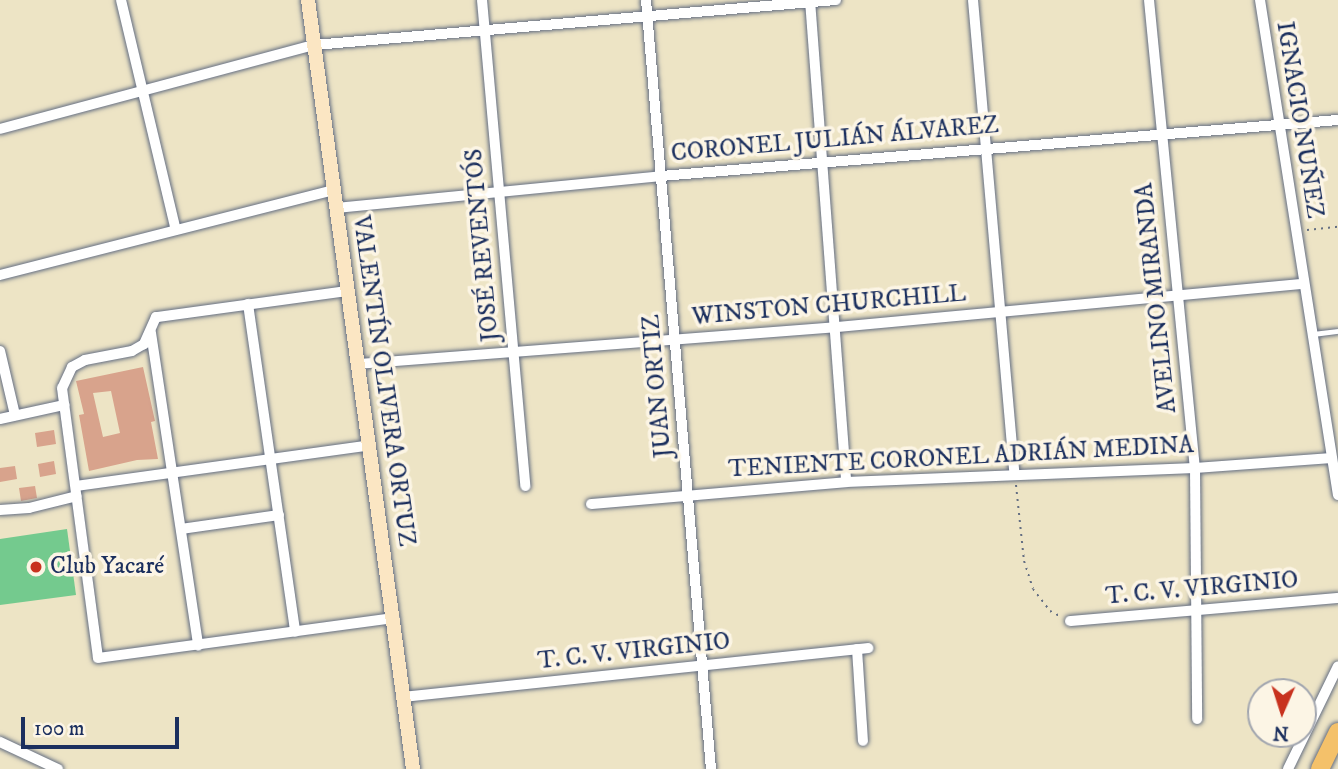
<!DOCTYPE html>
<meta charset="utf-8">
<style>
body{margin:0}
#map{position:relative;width:1338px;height:769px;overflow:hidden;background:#ede4c5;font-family:"IM FELL DW Pica",serif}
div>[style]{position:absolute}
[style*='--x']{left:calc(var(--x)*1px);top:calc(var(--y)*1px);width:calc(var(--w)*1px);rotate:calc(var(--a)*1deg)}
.green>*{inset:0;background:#74ca8e}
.building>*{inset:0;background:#d8a38c}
.path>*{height:2px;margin-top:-1px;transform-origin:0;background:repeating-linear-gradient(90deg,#646e82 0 2px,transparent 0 7px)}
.roads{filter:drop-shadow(0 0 2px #646e82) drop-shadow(0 0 2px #646e82)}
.lane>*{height:4.5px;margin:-2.25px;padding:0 2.25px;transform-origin:2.25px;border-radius:2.25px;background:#fff}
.street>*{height:10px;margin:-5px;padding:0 5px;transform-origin:5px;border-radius:5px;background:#fff}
.secondary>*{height:14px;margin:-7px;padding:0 7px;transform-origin:7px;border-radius:7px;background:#fbe6c3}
.highway>*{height:18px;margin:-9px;padding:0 9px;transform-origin:9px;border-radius:9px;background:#f4c16a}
.dots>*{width:19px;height:19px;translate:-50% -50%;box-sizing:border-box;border:4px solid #fcf5e5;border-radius:50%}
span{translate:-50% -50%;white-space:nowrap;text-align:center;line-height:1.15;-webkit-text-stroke:7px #fcf5e5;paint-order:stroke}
.street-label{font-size:24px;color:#1b2f5e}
.poi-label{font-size:24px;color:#1b2f5e}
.left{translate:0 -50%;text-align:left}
.north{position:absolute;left:1247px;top:678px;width:70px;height:70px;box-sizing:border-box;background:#fcf5e5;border:2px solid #a2a6af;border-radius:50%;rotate:183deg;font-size:19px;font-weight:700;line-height:28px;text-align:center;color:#1b2f5e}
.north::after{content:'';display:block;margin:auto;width:24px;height:32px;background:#c8321e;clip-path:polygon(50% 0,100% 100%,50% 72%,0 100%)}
.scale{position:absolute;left:21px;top:717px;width:158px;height:32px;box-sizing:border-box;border:4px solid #1b2f5e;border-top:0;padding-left:9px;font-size:21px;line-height:24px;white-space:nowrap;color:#1b2f5e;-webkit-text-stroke:5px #fcf5e5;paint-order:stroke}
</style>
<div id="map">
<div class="green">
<i style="clip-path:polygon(67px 529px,76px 595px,0 605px,0 539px)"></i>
</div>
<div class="building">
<i style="clip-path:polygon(evenodd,143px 367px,155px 421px,151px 422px,158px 459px,137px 460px,89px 471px,79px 415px,84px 414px,76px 381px,143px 367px,111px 391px,120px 433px,103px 437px,93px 393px,111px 391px)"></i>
<i style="clip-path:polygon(54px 430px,56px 444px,37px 447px,35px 433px)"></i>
<i style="clip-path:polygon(54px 461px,56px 474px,40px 477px,38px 464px)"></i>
<i style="clip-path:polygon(15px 466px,17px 479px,0 482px,0 468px)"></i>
<i style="clip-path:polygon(35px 486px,37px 498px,21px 501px,19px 488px)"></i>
</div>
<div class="path">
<i style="--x:1307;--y:230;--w:31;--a:-6"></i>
<i style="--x:1016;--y:485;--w:76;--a:84"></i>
<i style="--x:1024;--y:561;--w:29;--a:72"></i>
<i style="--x:1033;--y:589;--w:28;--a:52"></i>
<i style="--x:1050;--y:611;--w:11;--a:27"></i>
</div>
<div class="roads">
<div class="lane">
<i style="--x:1313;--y:334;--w:25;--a:-7"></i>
</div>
<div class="street">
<i style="--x:121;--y:0;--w:236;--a:76.6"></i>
<i style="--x:482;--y:0;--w:488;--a:84.9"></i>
<i style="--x:646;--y:0;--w:772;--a:85.17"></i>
<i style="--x:810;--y:0;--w:483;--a:85.7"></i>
<i style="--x:973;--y:0;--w:475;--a:85"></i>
<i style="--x:1149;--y:0;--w:470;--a:84.4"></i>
<i style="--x:1195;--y:468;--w:251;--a:89.5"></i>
<i style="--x:1260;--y:0;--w:501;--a:81.05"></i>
<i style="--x:0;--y:129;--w:325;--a:-15"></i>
<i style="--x:314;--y:45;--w:524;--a:-4.93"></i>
<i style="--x:336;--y:208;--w:327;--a:-5.6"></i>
<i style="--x:661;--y:176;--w:679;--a:-4.73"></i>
<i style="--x:0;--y:275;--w:345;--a:-14.3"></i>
<i style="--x:347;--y:291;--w:193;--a:172.2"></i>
<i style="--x:156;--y:317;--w:30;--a:114"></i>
<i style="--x:144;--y:344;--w:14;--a:150"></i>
<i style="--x:132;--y:351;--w:48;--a:169.2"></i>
<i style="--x:85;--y:360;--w:15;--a:152"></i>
<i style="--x:72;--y:367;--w:23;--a:115"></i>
<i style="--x:62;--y:388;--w:272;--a:82.4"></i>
<i style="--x:98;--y:658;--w:299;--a:-7.7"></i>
<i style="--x:248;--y:304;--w:331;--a:81.8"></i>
<i style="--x:151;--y:333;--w:316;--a:81.4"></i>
<i style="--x:0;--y:351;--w:66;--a:76.8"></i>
<i style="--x:358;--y:364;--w:480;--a:-4.4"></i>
<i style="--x:837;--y:327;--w:469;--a:-5.3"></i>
<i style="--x:0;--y:419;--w:66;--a:-12.3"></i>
<i style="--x:76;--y:486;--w:297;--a:-7.9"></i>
<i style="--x:591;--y:504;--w:256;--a:-4.9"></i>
<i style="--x:846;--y:482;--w:349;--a:-2.3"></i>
<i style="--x:1195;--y:468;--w:137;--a:-4.2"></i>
<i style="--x:0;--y:510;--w:29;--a:-4"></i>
<i style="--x:29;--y:508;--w:49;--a:-14"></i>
<i style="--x:181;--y:529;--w:99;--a:-8.1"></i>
<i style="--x:1070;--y:621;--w:269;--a:-4.9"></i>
<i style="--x:857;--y:649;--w:92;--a:86.3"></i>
<i style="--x:403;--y:697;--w:468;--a:-6"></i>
<i style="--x:0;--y:742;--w:64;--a:25"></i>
<i style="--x:1288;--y:769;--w:114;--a:-64.1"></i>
</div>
<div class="secondary">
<i style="--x:308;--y:0;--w:776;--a:82.22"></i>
</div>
<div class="highway">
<i style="--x:1320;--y:769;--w:41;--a:-64.1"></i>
</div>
</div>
<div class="dots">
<i style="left:36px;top:567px;background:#c8321e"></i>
</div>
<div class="street-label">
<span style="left:1299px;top:120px;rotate:81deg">IGNACIO NUÑEZ</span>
<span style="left:835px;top:140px;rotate:-5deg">CORONEL JULIÁN ÁLVAREZ</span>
<span style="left:483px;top:245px;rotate:-95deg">JOSÉ REVENTÓS</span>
<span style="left:1157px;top:298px;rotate:-96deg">AVELINO MIRANDA</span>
<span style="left:829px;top:306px;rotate:-5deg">WINSTON CHURCHILL</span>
<span style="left:383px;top:381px;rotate:82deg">VALENTÍN OLIVERA ORTUZ</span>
<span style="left:658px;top:386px;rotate:-95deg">JUAN ORTIZ</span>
<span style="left:961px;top:458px;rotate:-3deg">TENIENTE CORONEL ADRIÁN MEDINA</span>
<span style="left:1202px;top:589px;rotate:-5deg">T. C. V. VIRGINIO</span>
<span style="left:634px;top:652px;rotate:-6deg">T. C. V. VIRGINIO</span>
</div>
<div class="poi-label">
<span class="left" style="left:50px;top:567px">Club Yacaré</span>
</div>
<div class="north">N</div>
<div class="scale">100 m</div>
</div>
